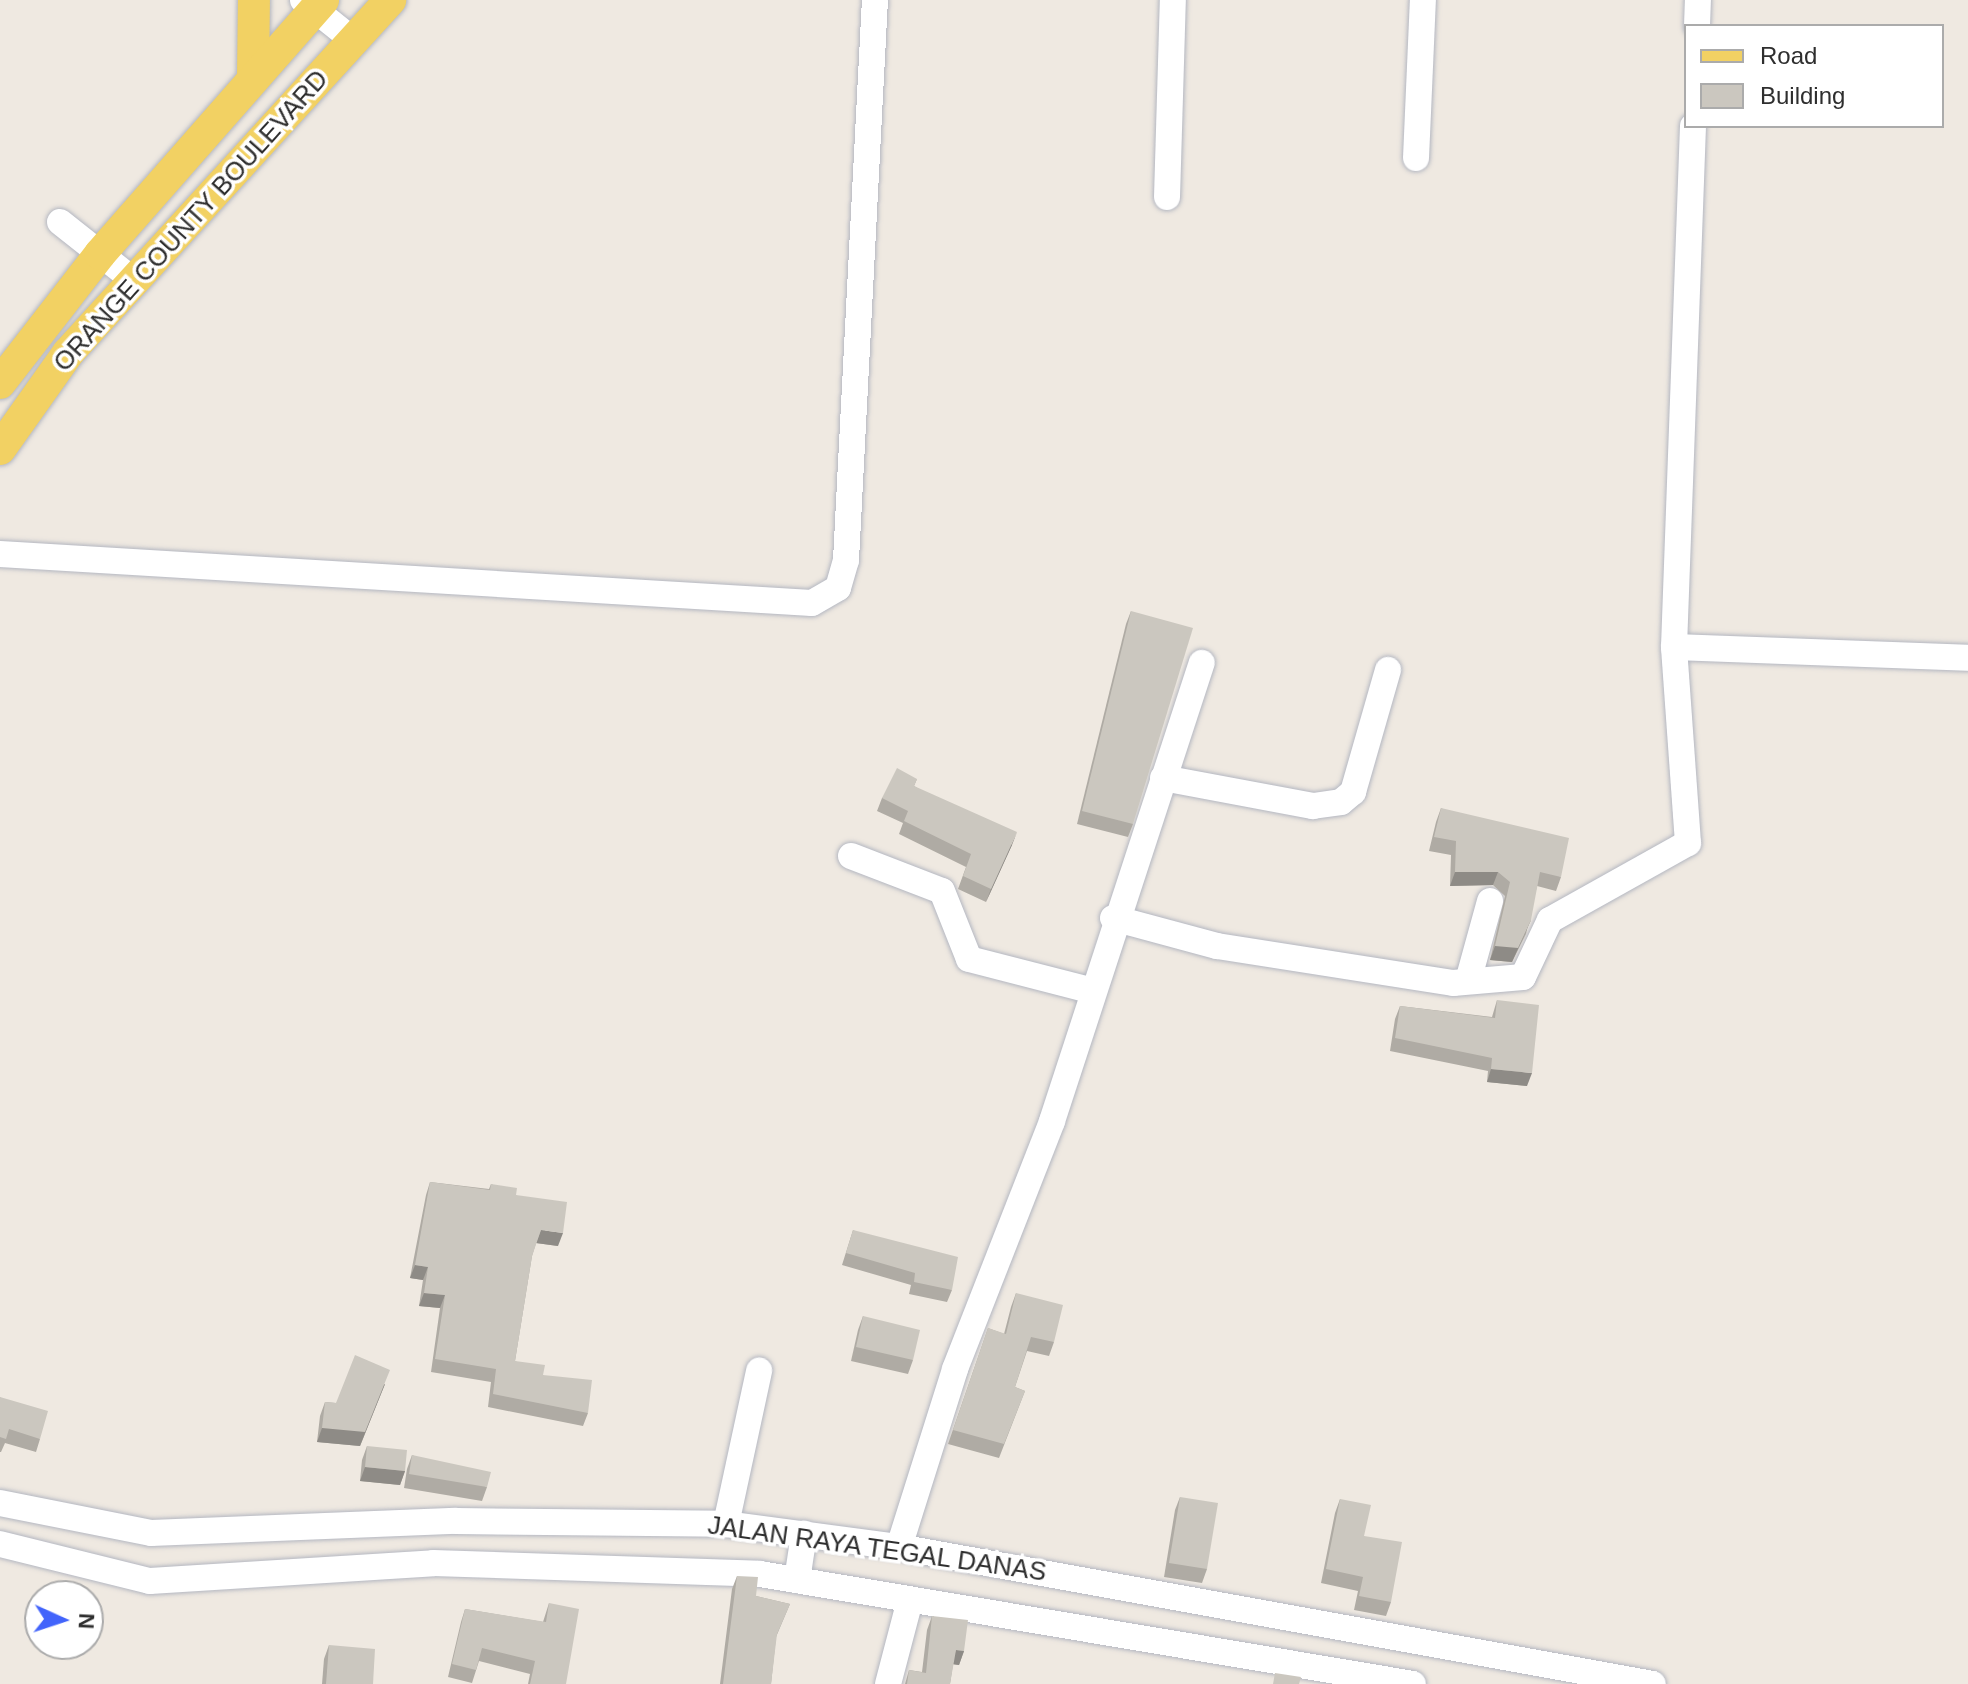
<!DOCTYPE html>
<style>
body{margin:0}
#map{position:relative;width:1968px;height:1684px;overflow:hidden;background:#efe9e1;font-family:Arial,sans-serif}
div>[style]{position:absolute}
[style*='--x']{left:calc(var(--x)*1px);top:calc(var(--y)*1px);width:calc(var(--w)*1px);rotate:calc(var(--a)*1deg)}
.roads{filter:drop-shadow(0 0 2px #b4b7c1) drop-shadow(0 0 2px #b4b7c1)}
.minor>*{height:26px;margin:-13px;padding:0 13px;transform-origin:13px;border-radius:13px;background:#fff}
.major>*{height:32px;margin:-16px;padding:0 16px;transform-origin:16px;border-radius:16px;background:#f2d163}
.wall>*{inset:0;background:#afaba4}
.shaded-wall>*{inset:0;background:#8e8b86}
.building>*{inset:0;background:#cbc7bf}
span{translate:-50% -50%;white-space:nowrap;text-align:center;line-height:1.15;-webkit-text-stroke:7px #fff;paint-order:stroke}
.street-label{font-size:26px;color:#2e2e2e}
.legend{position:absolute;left:1684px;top:24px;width:260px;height:104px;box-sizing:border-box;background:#fff;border:2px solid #ababab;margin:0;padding:10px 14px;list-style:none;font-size:24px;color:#2e2e2e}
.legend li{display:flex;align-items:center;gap:16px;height:40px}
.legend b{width:40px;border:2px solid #ababab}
.north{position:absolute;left:24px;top:1580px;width:80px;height:80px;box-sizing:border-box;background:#fff;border:2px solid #ababab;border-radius:50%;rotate:93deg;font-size:22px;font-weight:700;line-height:32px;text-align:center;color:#2e2e2e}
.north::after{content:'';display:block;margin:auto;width:28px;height:36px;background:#4264fb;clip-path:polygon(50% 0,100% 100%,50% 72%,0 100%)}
</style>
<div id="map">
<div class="roads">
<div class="minor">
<i style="--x:303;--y:0;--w:65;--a:38.8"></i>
<i style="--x:1697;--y:26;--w:26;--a:-88"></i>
<i style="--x:1693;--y:126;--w:521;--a:92.09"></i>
<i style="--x:1674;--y:647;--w:294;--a:2.1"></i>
<i style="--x:1416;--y:158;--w:158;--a:-87.5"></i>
<i style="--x:1167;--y:197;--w:197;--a:-88.3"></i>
<i style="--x:60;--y:222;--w:92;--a:38.4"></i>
<i style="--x:0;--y:554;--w:813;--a:3.45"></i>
<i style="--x:812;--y:603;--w:30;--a:-30"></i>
<i style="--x:838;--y:588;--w:29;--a:-74"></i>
<i style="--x:846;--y:560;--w:561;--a:-87.04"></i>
<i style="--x:1163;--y:778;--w:153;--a:10.6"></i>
<i style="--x:1313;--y:806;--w:28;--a:-8"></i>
<i style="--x:1341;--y:802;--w:16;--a:-40"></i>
<i style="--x:1353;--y:792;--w:127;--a:-74"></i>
<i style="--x:851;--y:856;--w:97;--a:21"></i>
<i style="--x:942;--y:891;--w:73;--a:68.3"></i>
<i style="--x:969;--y:959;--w:125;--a:14.4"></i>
<i style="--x:1113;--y:918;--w:108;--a:15.1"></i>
<i style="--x:1217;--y:946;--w:239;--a:8.9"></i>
<i style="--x:1453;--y:983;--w:70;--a:-4.9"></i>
<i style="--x:1523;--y:977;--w:63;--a:-64.7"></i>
<i style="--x:1550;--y:920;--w:158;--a:-29.2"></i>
<i style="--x:1688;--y:843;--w:196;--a:-94.1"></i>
<i style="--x:1468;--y:981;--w:83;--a:-74.6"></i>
<i style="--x:0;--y:1503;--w:154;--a:11.2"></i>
<i style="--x:151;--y:1533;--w:305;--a:-2.3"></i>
<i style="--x:456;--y:1521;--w:270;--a:0.6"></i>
<i style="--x:726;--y:1524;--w:175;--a:7.6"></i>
<i style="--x:899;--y:1547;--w:766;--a:10.3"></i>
<i style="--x:726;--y:1524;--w:157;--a:-77.8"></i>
<i style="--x:0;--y:1544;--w:154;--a:13.9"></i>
<i style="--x:150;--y:1581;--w:284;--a:-3.6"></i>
<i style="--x:433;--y:1563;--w:327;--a:1.9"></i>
<i style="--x:760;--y:1574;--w:662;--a:9.56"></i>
<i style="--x:899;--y:1547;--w:187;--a:-72.5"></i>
<i style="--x:955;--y:1369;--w:266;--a:-68.6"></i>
<i style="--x:1052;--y:1121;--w:482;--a:-71.9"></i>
<i style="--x:797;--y:1580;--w:47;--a:-81.3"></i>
<i style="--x:888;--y:1684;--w:87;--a:-75.3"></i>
</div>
<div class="major">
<i style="--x:253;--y:77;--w:77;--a:-89.3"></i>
<i style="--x:0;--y:383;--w:163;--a:-52.2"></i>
<i style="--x:100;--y:254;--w:338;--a:-48.7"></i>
<i style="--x:0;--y:449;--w:118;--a:-54.7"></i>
<i style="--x:68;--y:353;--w:478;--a:-47.6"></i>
</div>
</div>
<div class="wall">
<i style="clip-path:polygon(1131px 611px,1133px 824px,1128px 837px,1077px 824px,1126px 624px)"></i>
<i style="clip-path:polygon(917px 779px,914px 786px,1012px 845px,986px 902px,958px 889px,966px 867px,899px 834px,903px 823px,877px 811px,882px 798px)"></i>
<i style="clip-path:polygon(1441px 808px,1561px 877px,1556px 891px,1537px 886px,1526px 934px,1512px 962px,1490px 960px,1505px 896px,1493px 885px,1450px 886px,1451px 855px,1429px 851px,1436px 822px)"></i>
<i style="clip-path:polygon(1497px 1000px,1527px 1086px,1487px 1082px,1488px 1071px,1390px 1051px,1395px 1019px,1400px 1006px,1492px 1017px)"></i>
<i style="clip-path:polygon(430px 1182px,489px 1189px,491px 1184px,516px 1195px,558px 1246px,536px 1243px,532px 1256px,515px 1361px,543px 1375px,588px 1413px,583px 1426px,488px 1407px,491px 1382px,431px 1372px,440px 1308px,419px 1306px,423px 1280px,410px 1278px,426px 1195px)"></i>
<i style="clip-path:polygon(853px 1230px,952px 1290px,947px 1302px,909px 1294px,911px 1285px,842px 1265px)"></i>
<i style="clip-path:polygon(1016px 1293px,1054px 1342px,1049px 1356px,1027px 1351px,1015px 1387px,1025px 1391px,999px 1458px,948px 1444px,988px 1328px,1004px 1334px,1011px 1307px)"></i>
<i style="clip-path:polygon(863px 1316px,913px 1360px,908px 1374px,851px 1361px,858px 1330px)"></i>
<i style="clip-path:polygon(385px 1384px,360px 1446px,317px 1442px,320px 1416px,325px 1402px,336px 1403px)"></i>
<i style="clip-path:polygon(0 1397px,40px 1439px,36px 1452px,5px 1443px,1px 1452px,0 1452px)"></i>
<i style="clip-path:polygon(367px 1446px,405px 1471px,400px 1485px,360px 1481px,362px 1460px)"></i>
<i style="clip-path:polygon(412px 1455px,487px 1487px,482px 1501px,404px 1488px,407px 1469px)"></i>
<i style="clip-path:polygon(1180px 1497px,1207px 1569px,1202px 1583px,1164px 1577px,1175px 1510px)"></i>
<i style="clip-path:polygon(1340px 1499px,1364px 1536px,1391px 1602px,1386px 1616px,1354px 1610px,1358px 1591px,1321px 1583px,1335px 1513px)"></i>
<i style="clip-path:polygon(737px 1576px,756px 1596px,790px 1604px,776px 1637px,771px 1684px,720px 1684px,732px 1589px)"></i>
<i style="clip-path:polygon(549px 1603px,566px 1684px,528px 1684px,530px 1674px,479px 1661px,472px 1683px,448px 1677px,461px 1622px,465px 1609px,543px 1622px)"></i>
<i style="clip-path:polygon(932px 1616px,964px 1651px,959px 1665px,953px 1664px,950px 1684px,905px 1684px,909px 1670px,922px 1672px,927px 1630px)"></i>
<i style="clip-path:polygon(329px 1645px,373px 1684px,322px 1684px,324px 1659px)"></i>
</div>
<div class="shaded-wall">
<i style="clip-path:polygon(1017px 832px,1012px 845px,986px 902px,991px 889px)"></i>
<i style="clip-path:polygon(1455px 872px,1498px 872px,1493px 885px,1450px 886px)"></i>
<i style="clip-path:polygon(1531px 920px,1512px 962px,1490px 960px,1495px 946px)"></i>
<i style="clip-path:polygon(1491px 1069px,1532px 1073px,1527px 1086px,1487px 1082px)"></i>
<i style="clip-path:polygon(541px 1230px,563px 1233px,558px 1246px,536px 1243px)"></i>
<i style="clip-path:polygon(415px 1265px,428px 1267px,423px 1280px,410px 1278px)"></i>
<i style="clip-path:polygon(424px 1293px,445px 1295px,440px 1308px,419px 1306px)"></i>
<i style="clip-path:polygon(385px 1384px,360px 1446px,317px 1442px,322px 1428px)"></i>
<i style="clip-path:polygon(365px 1467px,405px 1471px,400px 1485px,360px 1481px)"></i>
<i style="clip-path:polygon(956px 1650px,964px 1651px,959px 1665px,951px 1664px)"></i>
</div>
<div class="building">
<i style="clip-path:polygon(1131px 611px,1193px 628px,1133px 824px,1082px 811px)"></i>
<i style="clip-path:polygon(897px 768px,917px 779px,914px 786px,1017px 832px,991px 889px,963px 876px,971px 854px,904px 821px,908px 811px,882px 798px)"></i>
<i style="clip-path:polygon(1441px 808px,1569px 838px,1561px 877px,1540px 872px,1531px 920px,1518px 948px,1495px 946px,1510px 882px,1498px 872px,1455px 872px,1456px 841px,1434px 837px)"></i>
<i style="clip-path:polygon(1497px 1000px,1539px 1005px,1532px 1073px,1491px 1069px,1492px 1058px,1395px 1038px,1400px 1006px,1495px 1018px)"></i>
<i style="clip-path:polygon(430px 1182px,490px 1190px,491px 1184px,517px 1188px,516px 1195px,567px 1202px,563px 1233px,541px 1230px,532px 1256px,515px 1361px,545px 1365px,543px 1375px,592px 1380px,588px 1413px,493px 1394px,496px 1369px,435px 1359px,445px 1295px,424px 1293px,428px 1267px,415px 1265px)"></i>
<i style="clip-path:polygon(853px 1230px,958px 1257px,952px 1290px,914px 1282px,915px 1273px,846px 1253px)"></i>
<i style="clip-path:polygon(1016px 1293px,1063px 1305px,1054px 1342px,1031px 1337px,1015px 1387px,1025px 1391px,1004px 1444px,953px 1430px,988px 1328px,1006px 1334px)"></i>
<i style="clip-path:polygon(863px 1316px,920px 1330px,913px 1360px,856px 1347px)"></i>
<i style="clip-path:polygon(355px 1355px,390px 1370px,365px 1432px,322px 1428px,325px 1402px,336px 1403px)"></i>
<i style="clip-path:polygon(0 1397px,48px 1411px,40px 1439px,9px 1429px,6px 1439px,0 1437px)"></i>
<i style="clip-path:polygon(367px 1446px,407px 1450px,405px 1471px,365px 1467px)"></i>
<i style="clip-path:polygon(412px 1455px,491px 1472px,487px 1487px,409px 1474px)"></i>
<i style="clip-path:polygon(1180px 1497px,1218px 1503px,1207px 1569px,1169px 1563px)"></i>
<i style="clip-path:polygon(1340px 1499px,1371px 1505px,1364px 1536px,1402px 1542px,1391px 1602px,1359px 1596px,1363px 1577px,1326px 1569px)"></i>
<i style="clip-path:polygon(737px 1576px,758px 1577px,756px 1596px,790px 1604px,777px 1634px,771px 1684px,723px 1684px)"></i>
<i style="clip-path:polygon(549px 1603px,579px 1609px,566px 1684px,530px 1684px,535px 1661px,482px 1648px,476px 1670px,452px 1664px,465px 1609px,546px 1622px)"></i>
<i style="clip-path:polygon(932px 1616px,968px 1620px,964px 1651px,956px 1650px,950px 1684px,907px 1684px,909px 1670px,926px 1673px)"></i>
<i style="clip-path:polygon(329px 1645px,375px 1649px,373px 1684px,326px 1684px)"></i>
<i style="clip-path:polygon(1275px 1673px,1301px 1677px,1299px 1684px,1273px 1684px)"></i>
</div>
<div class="street-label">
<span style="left:191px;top:221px;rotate:-48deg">ORANGE COUNTY BOULEVARD</span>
<span style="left:877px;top:1549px;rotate:8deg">JALAN RAYA TEGAL DANAS</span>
</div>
<ul class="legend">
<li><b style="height:10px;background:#f2d163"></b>Road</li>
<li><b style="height:22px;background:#cbc7bf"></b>Building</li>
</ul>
<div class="north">N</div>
</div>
